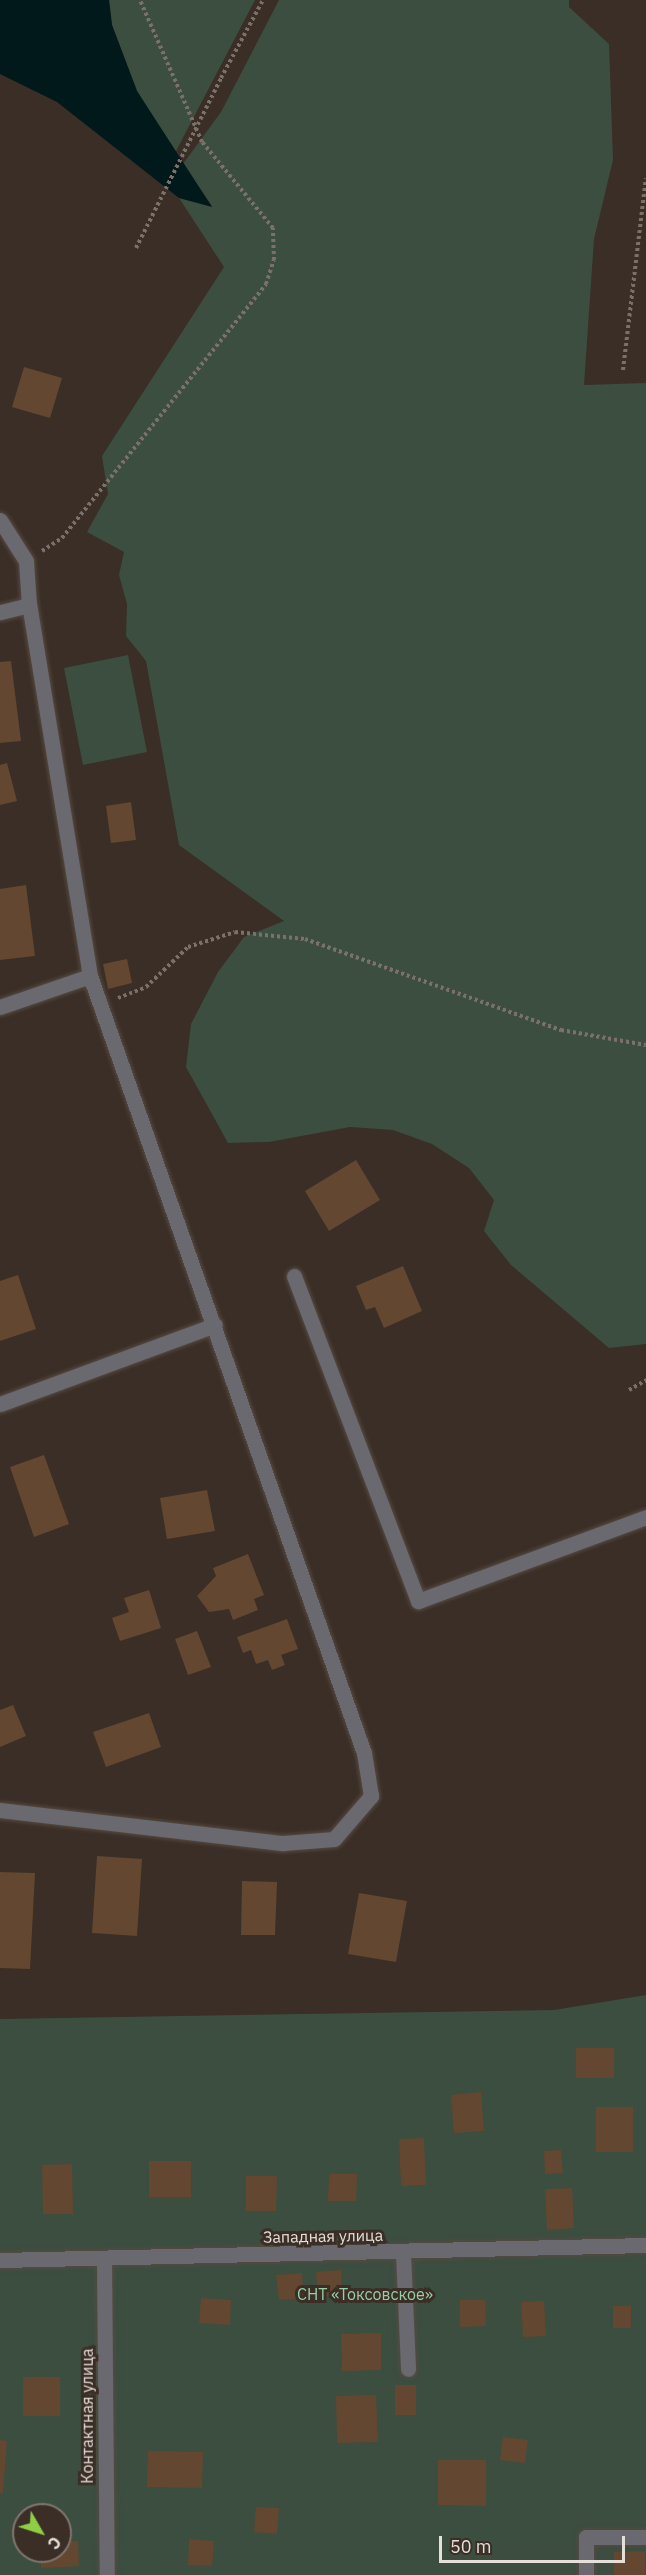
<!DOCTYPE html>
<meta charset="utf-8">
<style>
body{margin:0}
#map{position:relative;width:646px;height:2575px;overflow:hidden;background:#3a2e26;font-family:"IBM Plex Sans",sans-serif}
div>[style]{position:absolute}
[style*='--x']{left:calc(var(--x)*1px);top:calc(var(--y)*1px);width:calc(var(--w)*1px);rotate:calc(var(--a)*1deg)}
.green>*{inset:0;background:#3b4e40}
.water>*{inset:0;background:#01191b}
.building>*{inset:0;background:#634730}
.path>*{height:4px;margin-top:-2px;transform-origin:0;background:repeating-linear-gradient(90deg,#7c716a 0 3px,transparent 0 6px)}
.roads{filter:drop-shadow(0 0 2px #564a43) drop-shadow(0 0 2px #564a43)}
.minor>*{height:15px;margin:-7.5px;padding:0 7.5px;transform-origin:7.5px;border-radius:7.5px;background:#6a696f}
.path-bridge>*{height:4px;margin-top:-2px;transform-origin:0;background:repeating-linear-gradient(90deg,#7c716a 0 3px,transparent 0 6px)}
span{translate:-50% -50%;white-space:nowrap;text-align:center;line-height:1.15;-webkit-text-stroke:6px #3a2e26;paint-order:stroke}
.street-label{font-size:16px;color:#e6ded9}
.park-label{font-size:16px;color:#97cea4}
.north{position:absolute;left:12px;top:2503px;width:60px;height:60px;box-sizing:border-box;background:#3a2e26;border:2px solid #7f746e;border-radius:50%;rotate:129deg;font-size:16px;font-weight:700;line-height:24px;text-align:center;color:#e6ded9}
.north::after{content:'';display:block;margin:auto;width:21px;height:27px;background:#8dce44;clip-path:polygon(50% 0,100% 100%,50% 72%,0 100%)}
.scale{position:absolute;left:439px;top:2536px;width:186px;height:27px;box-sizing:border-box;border:3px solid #e6ded9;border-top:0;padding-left:8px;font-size:18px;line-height:21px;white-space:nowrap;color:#e6ded9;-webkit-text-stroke:4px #3a2e26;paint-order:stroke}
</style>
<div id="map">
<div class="green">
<i style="clip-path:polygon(109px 0,255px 0,175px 153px,137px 91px,112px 25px)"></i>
<i style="clip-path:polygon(279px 0,569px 0,569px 7px,609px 44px,613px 160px,594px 239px,584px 385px,646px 383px,646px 1344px,609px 1348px,511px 1265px,484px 1231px,494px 1200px,469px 1168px,432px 1144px,393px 1130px,350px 1127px,269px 1142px,228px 1143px,186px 1067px,191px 1024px,218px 972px,244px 937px,284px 921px,179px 845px,146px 661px,126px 636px,127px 604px,119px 575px,124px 552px,87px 532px,108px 494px,102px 456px,224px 267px,179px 198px,212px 206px,183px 164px,221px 112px)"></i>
<i style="clip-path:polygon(128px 655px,147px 752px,83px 765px,64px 668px)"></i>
<i style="clip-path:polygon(evenodd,646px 1995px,646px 2575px,0 2575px,0 2019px,554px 2010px,646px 1995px,24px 2515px,60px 2515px,60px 2551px,24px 2551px,24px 2515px)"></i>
</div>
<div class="water">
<i style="clip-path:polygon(0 0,109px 0,112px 25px,137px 91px,212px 207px,179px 198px,57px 102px,0 74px)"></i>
</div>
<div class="building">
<i style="clip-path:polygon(24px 367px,62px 378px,50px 418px,12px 407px)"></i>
<i style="clip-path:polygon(11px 661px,21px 741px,0 743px,0 662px)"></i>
<i style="clip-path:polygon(7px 763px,17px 801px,0 805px,0 765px)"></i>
<i style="clip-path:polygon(131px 802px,136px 840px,111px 843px,106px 806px)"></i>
<i style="clip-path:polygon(26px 885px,35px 956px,0 960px,0 889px)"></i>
<i style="clip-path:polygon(127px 959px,132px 983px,108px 989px,103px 964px)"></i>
<i style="clip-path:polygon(356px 1160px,380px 1200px,329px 1231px,305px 1191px)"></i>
<i style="clip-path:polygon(403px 1266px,422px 1311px,384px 1328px,375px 1307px,366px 1310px,356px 1286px)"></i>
<i style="clip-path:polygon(18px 1275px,36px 1329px,0 1341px,0 1281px)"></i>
<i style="clip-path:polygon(44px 1455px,69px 1524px,34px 1537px,10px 1467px)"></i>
<i style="clip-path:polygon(207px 1490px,215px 1531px,167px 1539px,160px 1498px)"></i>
<i style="clip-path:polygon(248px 1554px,264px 1595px,254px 1599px,258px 1610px,233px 1620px,229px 1609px,209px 1612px,197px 1596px,216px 1576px,213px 1568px)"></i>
<i style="clip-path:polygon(149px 1590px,161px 1628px,120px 1641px,112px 1618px,129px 1612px,124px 1598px)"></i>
<i style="clip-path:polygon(287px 1619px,298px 1649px,281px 1655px,285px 1665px,272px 1670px,268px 1660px,256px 1664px,251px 1650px,243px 1653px,237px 1637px)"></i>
<i style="clip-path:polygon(197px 1631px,211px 1667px,188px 1675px,175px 1639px)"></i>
<i style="clip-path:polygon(13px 1705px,26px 1736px,0 1747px,0 1710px)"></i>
<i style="clip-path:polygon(149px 1713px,161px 1747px,106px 1767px,93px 1732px)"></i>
<i style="clip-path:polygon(97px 1856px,142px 1859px,137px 1936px,92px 1933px)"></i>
<i style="clip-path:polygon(0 1872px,35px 1873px,30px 1969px,0 1968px)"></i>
<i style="clip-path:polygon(242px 1881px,277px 1882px,275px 1935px,241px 1935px)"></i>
<i style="clip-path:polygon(359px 1893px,407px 1901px,396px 1962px,348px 1954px)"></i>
<i style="clip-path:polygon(576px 2048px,614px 2048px,614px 2078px,576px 2078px)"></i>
<i style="clip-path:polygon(481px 2092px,484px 2131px,454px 2133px,451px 2095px)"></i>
<i style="clip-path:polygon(596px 2107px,633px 2107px,633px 2152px,596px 2152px)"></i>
<i style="clip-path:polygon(424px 2138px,426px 2185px,401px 2186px,399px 2139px)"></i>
<i style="clip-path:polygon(561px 2150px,563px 2173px,545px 2174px,544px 2151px)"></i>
<i style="clip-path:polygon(149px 2161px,191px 2161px,191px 2197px,149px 2197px)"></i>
<i style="clip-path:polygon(72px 2164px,73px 2214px,43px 2214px,42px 2165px)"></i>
<i style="clip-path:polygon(329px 2174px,357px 2174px,356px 2201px,328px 2201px)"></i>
<i style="clip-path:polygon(246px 2176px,277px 2176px,276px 2211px,246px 2211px)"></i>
<i style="clip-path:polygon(572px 2188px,574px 2228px,547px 2230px,545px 2189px)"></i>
<i style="clip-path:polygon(341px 2270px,342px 2295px,318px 2297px,316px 2272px)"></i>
<i style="clip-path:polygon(302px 2273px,304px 2298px,279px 2300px,276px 2275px)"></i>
<i style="clip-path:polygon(201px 2298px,231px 2300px,230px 2325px,199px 2323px)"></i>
<i style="clip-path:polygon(460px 2300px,485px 2300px,486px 2326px,460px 2327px)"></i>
<i style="clip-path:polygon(544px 2301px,546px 2336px,523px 2337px,521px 2302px)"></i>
<i style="clip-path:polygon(613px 2306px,631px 2306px,631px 2328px,613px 2328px)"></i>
<i style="clip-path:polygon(381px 2333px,381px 2370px,342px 2371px,341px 2334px)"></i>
<i style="clip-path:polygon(23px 2377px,60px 2377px,60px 2416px,23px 2416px)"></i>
<i style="clip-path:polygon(395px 2385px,416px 2385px,416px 2415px,395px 2415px)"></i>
<i style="clip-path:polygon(376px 2395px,378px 2442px,337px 2443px,336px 2396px)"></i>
<i style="clip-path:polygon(503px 2437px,528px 2440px,525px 2463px,500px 2460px)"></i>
<i style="clip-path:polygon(0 2440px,7px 2441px,3px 2493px,0 2493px)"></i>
<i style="clip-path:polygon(148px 2451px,203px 2452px,202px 2488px,147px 2487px)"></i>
<i style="clip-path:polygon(438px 2460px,486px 2460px,486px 2506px,438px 2505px)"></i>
<i style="clip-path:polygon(256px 2507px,279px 2508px,277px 2534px,254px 2532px)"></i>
<i style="clip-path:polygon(189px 2539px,214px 2541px,212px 2566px,188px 2565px)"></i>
<i style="clip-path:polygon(78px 2541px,79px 2566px,41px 2568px,40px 2551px,60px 2551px,60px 2542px)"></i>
<i style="clip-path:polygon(645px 2551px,645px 2575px,614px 2575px,614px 2552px)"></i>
</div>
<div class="path">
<i style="--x:221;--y:78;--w:89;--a:-61.7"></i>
<i style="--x:623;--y:370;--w:193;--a:-83.2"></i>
<i style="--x:42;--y:551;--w:24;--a:-33"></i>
<i style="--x:62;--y:538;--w:326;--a:-51.2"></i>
<i style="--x:266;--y:284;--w:25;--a:-72"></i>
<i style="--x:274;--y:260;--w:32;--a:-92"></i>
<i style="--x:273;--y:228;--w:112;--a:-129.5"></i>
<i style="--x:202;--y:142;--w:155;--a:-113.6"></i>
<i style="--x:118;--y:998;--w:30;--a:-21"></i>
<i style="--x:146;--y:987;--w:58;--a:-43.6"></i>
<i style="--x:188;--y:947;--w:49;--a:-17.7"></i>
<i style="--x:235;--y:932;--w:70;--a:5.7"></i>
<i style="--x:305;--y:939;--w:272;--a:19.6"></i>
<i style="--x:561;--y:1030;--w:86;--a:10"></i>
<i style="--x:629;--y:1390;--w:20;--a:-30"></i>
</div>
<div class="roads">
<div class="minor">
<i style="--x:0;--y:520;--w:49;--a:57.6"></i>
<i style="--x:26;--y:561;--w:44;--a:86.1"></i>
<i style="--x:29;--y:605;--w:30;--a:166"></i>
<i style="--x:0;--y:1007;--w:95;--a:-19"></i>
<i style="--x:294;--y:1276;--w:348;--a:69.1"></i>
<i style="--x:418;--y:1601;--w:243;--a:-20.2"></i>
<i style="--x:0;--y:1404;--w:229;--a:-20.2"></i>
<i style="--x:0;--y:1810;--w:285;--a:6.7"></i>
<i style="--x:283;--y:1843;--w:51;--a:-4.5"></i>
<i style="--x:334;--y:1839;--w:57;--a:-49.3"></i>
<i style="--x:371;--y:1796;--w:44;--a:-99.2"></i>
<i style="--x:364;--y:1753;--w:824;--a:-109.42"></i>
<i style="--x:90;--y:976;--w:376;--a:-99.3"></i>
<i style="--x:403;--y:2253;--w:116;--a:87.5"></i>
<i style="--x:104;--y:2258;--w:317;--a:89.5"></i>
<i style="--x:0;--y:2260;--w:646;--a:-1.33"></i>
<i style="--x:586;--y:2575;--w:38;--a:-90"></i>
<i style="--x:586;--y:2537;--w:60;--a:0"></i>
</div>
</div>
<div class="path-bridge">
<i style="--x:136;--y:248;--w:190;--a:-63.4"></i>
</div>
<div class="street-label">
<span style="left:323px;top:2236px;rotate:-1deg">Западная улица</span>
<span style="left:87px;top:2416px;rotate:-90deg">Контактная улица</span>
</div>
<div class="park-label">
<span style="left:365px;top:2294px">СНТ «Токсовское»</span>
</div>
<div class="north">С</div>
<div class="scale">50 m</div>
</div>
